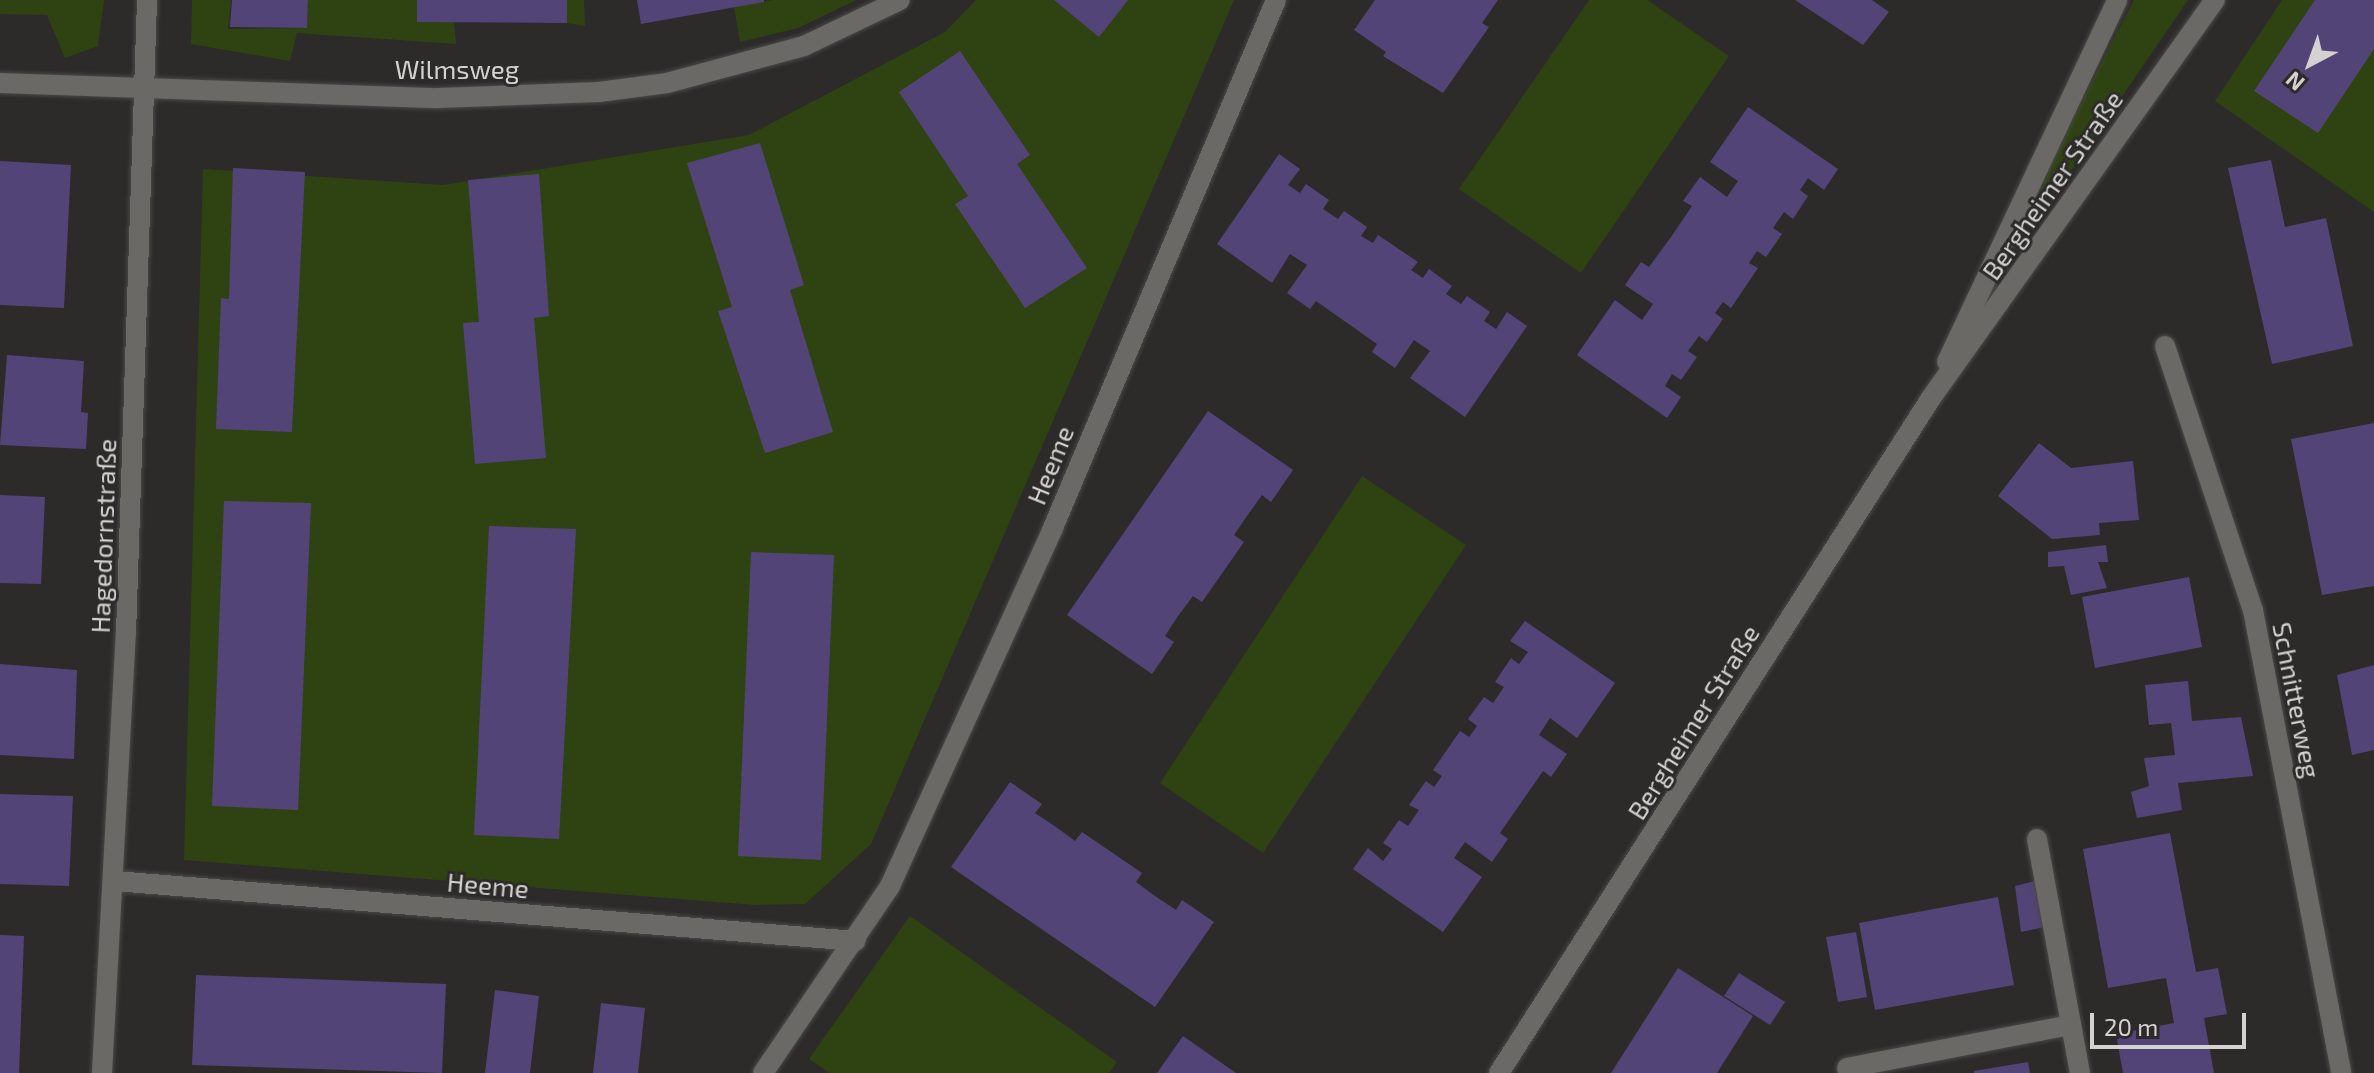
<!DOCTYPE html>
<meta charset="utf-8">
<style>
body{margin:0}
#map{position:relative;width:2374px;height:1073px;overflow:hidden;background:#2c2b29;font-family:"Exo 2",sans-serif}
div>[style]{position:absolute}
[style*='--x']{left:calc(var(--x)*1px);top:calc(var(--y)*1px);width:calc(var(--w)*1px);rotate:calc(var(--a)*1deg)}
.green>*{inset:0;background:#2f4312}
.building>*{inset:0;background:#534477}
.roads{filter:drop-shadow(0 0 2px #494947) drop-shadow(0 0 2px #494947)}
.minor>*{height:20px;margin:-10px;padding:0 10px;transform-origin:10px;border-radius:10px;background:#6a6966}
span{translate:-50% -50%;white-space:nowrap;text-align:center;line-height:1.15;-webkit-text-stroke:6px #2c2b29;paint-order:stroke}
.street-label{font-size:26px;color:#d3d2d1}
.north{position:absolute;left:2270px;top:24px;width:80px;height:80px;-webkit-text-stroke:6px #2c2b29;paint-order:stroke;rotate:221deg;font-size:22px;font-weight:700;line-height:32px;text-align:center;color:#d3d2d1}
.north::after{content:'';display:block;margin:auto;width:28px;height:36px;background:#d3d2d1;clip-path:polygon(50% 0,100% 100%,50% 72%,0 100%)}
.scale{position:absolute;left:2090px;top:1013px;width:156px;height:36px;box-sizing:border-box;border:4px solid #d3d2d1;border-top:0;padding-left:10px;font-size:24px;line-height:28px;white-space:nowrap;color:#d3d2d1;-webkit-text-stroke:6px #2c2b29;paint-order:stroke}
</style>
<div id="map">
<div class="green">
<i style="clip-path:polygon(0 0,104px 0,98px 46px,65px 58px,47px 15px,0 14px)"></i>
<i style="clip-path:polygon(192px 0,231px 0,228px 29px,307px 28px,308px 0,417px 0,417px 22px,454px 22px,456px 44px,297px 33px,290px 61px,191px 44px)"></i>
<i style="clip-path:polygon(567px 0,584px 0,585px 26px,567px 23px)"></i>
<i style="clip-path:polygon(773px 0,856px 0,798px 28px,740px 42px,734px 7px)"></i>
<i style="clip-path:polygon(976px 0,1234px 0,871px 844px,805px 904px,755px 905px,184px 860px,203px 169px,443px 185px,749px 135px,945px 32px)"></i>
<i style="clip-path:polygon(1589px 0,1647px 0,1729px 56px,1581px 273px,1459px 189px)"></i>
<i style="clip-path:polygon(2134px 0,2188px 0,2049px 203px,2035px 193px)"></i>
<i style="clip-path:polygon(2282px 0,2374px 0,2374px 212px,2215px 101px)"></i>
<i style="clip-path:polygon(1362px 476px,1466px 545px,1263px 853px,1160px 783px)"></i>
<i style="clip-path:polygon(910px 916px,1117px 1062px,1109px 1073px,830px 1073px,809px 1059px)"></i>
</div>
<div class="building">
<i style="clip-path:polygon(232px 0,308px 0,307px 28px,230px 27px)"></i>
<i style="clip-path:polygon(417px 0,567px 0,567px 23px,417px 22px)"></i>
<i style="clip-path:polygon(637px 0,764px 0,764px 2px,641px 24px)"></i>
<i style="clip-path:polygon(1054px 0,1128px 0,1099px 37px)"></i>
<i style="clip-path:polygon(1375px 0,1498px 0,1482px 23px,1489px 27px,1443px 93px,1383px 56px,1386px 52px,1354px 30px)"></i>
<i style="clip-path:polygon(1795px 0,1872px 0,1889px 12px,1863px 45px)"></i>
<i style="clip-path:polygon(2315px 0,2374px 0,2374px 49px,2318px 133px,2254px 91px)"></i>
<i style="clip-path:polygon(960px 51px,1030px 155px,1017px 164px,1087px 268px,1025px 308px,955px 204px,968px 196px,899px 92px)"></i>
<i style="clip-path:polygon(1748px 107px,1838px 169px,1824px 190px,1808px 178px,1800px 190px,1808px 196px,1793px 219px,1784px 212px,1773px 228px,1782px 234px,1766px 257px,1757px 251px,1749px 263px,1758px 268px,1731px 308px,1723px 302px,1715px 313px,1723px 319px,1707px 342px,1699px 336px,1688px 351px,1697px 357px,1681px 380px,1672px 374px,1665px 386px,1681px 397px,1667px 418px,1577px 355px,1615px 300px,1642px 320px,1653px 304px,1625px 285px,1641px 262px,1649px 267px,1671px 237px,1692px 206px,1683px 201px,1700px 177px,1727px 197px,1738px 181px,1710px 162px)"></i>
<i style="clip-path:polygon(760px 143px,804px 285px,790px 290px,833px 432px,765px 453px,718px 311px,732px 307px,687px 163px)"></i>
<i style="clip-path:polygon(1279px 154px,1300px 169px,1288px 185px,1300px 193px,1306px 184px,1329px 200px,1323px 209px,1338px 219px,1344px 211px,1367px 227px,1361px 236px,1373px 243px,1378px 235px,1418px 262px,1411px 270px,1423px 278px,1429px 269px,1452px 286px,1446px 294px,1461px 304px,1467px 296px,1490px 312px,1484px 321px,1496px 329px,1507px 312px,1527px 326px,1465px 417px,1410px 378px,1430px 351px,1414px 340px,1395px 368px,1372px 352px,1377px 344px,1316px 301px,1310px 309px,1287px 293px,1307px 265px,1290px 254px,1272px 283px,1217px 244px)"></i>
<i style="clip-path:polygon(2271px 160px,2285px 227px,2326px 218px,2353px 346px,2272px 364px,2228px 168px)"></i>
<i style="clip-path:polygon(0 161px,71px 165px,64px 308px,0 305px)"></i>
<i style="clip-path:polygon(233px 168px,305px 172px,292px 432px,216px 429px,221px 298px,229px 299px)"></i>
<i style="clip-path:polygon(539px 174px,549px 316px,534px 318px,546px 458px,475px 464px,463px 323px,479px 322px,468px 180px)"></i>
<i style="clip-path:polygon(7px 355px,84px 361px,81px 412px,88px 413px,86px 449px,0 445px)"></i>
<i style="clip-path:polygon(1208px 411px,1293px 470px,1271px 502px,1262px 495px,1247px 516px,1234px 535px,1244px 542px,1202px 602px,1193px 596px,1178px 616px,1165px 636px,1174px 642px,1152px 674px,1067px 615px)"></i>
<i style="clip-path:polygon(2374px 423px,2374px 586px,2322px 595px,2291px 439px)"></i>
<i style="clip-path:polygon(2039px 443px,2071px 468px,2133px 461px,2139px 520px,2099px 523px,2100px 535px,2052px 539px,1998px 496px)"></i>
<i style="clip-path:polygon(0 495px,45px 497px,41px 584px,0 583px)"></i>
<i style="clip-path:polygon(224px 501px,311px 503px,298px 810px,212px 806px)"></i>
<i style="clip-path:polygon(489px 526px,576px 529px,559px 839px,474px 835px)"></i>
<i style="clip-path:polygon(2106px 545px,2108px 562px,2098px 562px,2107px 588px,2071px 595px,2064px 566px,2048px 567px,2048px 552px)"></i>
<i style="clip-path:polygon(751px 552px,834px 555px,821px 860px,738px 856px)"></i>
<i style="clip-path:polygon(2189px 577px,2202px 647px,2095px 668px,2082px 597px)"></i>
<i style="clip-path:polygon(1525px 621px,1615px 683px,1577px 738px,1550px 718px,1539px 735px,1567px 754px,1551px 777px,1543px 771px,1500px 833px,1508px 839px,1492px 862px,1465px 842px,1454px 858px,1482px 877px,1443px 932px,1353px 869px,1368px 848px,1383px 861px,1392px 849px,1383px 843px,1399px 820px,1408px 826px,1419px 810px,1409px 805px,1426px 781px,1434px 787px,1442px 776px,1433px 770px,1460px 731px,1469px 737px,1477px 726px,1468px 719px,1484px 697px,1493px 703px,1504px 687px,1495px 682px,1511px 658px,1519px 664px,1528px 652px,1510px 641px)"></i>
<i style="clip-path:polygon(0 664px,77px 670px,74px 759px,0 755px)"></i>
<i style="clip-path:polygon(2374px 665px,2374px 750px,2352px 755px,2337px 675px)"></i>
<i style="clip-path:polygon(2188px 681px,2192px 721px,2241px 717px,2253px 776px,2178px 783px,2182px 810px,2137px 818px,2131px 792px,2149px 786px,2144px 758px,2175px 755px,2171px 723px,2149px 725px,2145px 685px)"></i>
<i style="clip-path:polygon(1010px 782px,1042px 804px,1035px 813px,1056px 827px,1075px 841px,1082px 832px,1142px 873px,1136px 882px,1155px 896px,1176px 910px,1182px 900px,1214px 922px,1155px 1007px,951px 867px)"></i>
<i style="clip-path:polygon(0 794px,73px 796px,69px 886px,0 884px)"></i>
<i style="clip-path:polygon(2170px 833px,2196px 972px,2218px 968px,2227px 1014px,2204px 1018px,2214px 1073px,2123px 1073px,2116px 1034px,2174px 1023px,2166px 978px,2108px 988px,2083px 849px)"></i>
<i style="clip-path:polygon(2035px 881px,2045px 927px,2021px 932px,2015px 886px)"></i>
<i style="clip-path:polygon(1998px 897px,2014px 985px,1875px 1010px,1859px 923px)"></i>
<i style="clip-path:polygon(1856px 932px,1867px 997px,1838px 1002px,1826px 937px)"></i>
<i style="clip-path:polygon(0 935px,24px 936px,19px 1073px,0 1073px)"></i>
<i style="clip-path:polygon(1678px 968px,1753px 1016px,1717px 1073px,1611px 1073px)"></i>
<i style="clip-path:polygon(1739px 973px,1785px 1002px,1770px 1025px,1724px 996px)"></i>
<i style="clip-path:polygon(196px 975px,446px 984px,442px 1073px,192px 1065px)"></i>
<i style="clip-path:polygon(495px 990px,539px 996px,530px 1073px,485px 1073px)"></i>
<i style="clip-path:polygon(601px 1003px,645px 1008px,638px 1073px,593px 1073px)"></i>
<i style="clip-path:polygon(1183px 1036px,1236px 1073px,1157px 1073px)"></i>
<i style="clip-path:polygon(2028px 1062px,2030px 1073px,1974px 1073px,1974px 1071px)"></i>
</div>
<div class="roads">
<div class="minor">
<i style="--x:0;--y:83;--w:438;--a:2"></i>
<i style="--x:438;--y:98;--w:161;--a:-2.1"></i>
<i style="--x:599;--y:92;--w:69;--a:-7.5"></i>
<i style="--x:667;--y:83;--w:142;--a:-15.1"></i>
<i style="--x:804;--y:46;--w:106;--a:-25.6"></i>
<i style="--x:2165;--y:346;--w:278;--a:71.6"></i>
<i style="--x:2253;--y:610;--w:471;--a:79.2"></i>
<i style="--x:1947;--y:362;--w:400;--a:-64.8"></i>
<i style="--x:2037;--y:839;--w:238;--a:79.6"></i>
<i style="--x:115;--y:881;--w:743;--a:4.63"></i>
<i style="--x:1847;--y:1068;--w:228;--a:-10.9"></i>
<i style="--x:102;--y:1073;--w:440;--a:-86.9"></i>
<i style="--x:126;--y:634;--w:634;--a:-88.1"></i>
<i style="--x:763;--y:1073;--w:226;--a:-55.8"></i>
<i style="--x:890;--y:886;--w:393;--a:-65.5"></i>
<i style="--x:1053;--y:528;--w:573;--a:-67.1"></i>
<i style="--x:1499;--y:1073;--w:801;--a:-57.38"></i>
<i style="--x:1931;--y:398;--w:489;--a:-54.5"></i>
</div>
</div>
<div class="street-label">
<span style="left:457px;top:69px">Wilmsweg</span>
<span style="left:2052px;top:185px;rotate:-55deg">Bergheimer Straße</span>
<span style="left:1050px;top:465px;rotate:-68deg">Heeme</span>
<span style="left:103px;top:536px;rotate:-88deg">Hagedornstraße</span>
<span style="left:2297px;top:700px;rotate:79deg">Schnitterweg</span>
<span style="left:1693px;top:722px;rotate:-58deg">Bergheimer Straße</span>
<span style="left:488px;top:885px;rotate:5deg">Heeme</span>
</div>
<div class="north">N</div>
<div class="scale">20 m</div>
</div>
